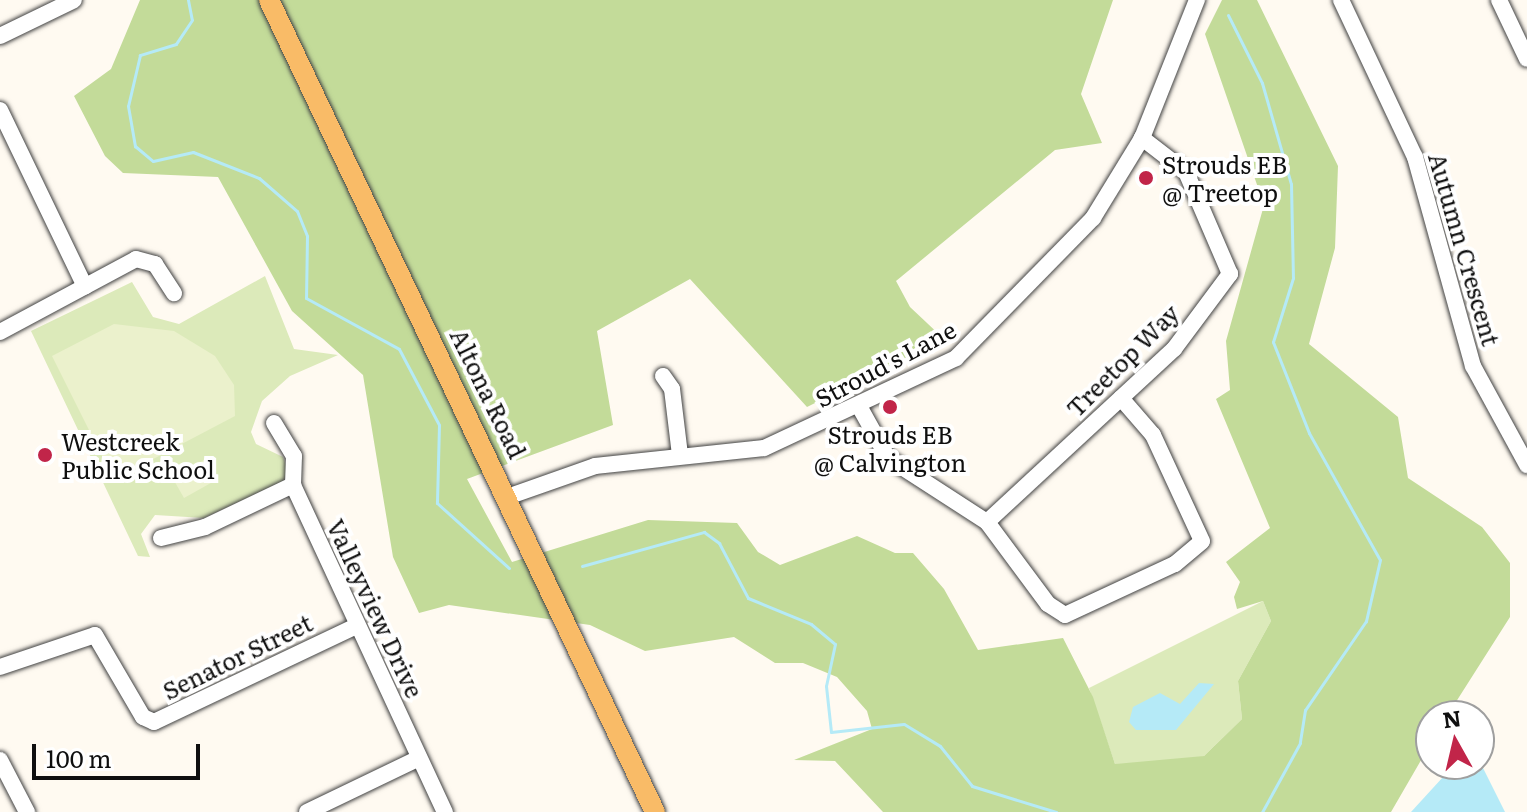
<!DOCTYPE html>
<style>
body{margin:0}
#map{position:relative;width:1527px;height:812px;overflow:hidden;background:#fffaf1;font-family:Literata,serif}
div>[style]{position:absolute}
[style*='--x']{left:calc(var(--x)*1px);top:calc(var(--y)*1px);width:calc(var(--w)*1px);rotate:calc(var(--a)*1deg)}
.green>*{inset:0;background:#dceaba}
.forest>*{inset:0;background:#c3db99}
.pitch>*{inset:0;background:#ebf1cc}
.water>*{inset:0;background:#b5eaf7}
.stream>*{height:3px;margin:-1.5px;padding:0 1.5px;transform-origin:1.5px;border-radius:1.5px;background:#b5eaf7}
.roads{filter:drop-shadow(0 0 2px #424242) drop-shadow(0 0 2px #424242)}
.minor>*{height:16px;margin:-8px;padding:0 8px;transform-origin:8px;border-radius:8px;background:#fff}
.major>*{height:20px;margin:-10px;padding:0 10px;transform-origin:10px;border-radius:10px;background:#f9bb67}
.dots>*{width:22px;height:22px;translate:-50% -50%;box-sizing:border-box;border:4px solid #fff;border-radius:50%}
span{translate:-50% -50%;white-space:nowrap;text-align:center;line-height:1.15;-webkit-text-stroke:8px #fff;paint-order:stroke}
.poi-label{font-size:24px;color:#0f0f0f}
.left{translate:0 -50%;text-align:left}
.street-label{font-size:24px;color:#0f0f0f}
.north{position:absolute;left:1415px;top:700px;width:80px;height:80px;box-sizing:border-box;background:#fff;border:2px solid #9f9f9f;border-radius:50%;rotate:352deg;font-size:22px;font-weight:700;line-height:32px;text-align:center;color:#0f0f0f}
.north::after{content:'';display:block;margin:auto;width:28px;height:36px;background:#c12549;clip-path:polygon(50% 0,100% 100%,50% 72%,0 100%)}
.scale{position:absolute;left:32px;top:744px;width:168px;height:36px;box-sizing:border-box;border:4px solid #0f0f0f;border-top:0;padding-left:10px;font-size:24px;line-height:28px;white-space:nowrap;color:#0f0f0f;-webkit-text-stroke:6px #fff;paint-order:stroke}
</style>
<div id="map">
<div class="green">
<i style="clip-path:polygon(265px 276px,294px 349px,338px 355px,290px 376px,262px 401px,251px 432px,256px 444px,283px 457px,288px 471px,283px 481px,204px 518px,155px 515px,141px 534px,150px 557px,138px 556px,31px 331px,132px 282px,153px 317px,179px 324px)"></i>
<i style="clip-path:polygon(1263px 601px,1271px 621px,1238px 681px,1242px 719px,1204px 756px,1184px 763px,1115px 764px,1089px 688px)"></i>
</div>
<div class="forest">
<i style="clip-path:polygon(140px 0,1113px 0,1081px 94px,1102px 143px,1055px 150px,896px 281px,910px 307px,944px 339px,807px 407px,690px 279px,597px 331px,613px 425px,467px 479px,512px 562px,648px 520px,737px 523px,758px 552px,780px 565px,857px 536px,895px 553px,913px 553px,944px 589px,978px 650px,1063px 638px,1093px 697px,1115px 764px,1204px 756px,1242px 719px,1238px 681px,1271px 621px,1263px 601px,1237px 609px,1234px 597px,1240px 582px,1226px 562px,1270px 528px,1216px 399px,1230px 390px,1226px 341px,1264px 205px,1205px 34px,1222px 0,1257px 0,1338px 166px,1335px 248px,1309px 344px,1398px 417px,1408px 478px,1482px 527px,1510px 563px,1510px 617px,1447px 716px,1431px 716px,1431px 743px,1391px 812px,883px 812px,835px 761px,794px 760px,872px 729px,867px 711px,837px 677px,803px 663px,775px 663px,734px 637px,645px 651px,590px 625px,449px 605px,419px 613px,393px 557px,363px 375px,292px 311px,218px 177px,123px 173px,105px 156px,74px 96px,111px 69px)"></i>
</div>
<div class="pitch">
<i style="clip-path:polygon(114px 324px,174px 331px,215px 356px,234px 385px,235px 416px,119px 477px,110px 472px,52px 356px)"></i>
<i style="clip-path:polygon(206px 459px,218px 479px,184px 498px,172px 477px)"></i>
</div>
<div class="water">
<i style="clip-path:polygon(1199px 683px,1214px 684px,1176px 730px,1136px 730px,1129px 722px,1133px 707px,1160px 693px,1180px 704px)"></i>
<i style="clip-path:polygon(1479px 760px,1505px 812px,1411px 812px,1454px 765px)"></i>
</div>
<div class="stream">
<i style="--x:188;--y:0;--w:20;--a:79"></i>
<i style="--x:192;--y:20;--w:29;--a:124"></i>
<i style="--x:176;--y:44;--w:38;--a:163"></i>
<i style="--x:140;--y:55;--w:52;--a:103.2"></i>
<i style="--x:128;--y:106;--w:41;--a:80.1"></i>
<i style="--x:135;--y:146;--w:23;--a:40"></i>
<i style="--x:153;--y:161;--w:41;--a:-12.7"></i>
<i style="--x:193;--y:152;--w:71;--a:21.5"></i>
<i style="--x:259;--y:178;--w:50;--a:41"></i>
<i style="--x:297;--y:211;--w:27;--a:68"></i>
<i style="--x:307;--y:236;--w:62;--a:90.9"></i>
<i style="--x:306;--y:298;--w:106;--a:28.7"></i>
<i style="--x:399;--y:349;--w:86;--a:62.2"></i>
<i style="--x:439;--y:425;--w:78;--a:91.5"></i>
<i style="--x:437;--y:503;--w:97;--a:42.1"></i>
<i style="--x:1228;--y:15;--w:76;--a:63.4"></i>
<i style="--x:1262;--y:83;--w:105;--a:74"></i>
<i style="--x:1291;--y:184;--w:94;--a:88.8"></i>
<i style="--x:1293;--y:278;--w:67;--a:107.4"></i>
<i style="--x:1273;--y:342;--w:98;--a:68.4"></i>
<i style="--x:1309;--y:433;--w:145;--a:60.8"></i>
<i style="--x:1380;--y:560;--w:63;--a:102.9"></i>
<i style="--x:1366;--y:621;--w:108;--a:124.4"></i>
<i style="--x:1305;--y:710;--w:33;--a:99"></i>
<i style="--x:1300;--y:743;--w:79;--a:118.8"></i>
<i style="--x:582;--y:566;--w:127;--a:-15.6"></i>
<i style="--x:704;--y:532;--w:19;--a:36"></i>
<i style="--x:719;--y:543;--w:62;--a:62.2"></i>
<i style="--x:748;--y:598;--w:68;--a:22.4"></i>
<i style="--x:811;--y:624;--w:31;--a:40"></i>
<i style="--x:835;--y:644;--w:43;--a:102.1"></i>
<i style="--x:826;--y:686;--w:46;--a:83.8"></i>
<i style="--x:831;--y:732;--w:73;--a:-6.3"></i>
<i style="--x:904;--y:724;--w:42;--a:31.4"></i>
<i style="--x:940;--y:746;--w:51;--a:51.3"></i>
<i style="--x:972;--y:786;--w:88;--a:17.2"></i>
</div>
<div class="roads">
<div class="minor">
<i style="--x:1341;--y:0;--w:174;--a:64.8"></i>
<i style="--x:1415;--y:157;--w:217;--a:74.5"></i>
<i style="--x:1473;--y:366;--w:113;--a:61.4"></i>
<i style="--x:1499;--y:0;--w:65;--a:64.6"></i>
<i style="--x:0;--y:36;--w:82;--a:-25.9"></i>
<i style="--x:0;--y:110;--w:196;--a:64.3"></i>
<i style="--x:0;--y:332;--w:154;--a:-28.2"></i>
<i style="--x:136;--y:259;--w:20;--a:15"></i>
<i style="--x:155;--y:264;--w:35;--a:57"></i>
<i style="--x:663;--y:376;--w:16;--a:55"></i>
<i style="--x:672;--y:389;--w:66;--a:83.1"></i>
<i style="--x:859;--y:406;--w:60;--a:60.9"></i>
<i style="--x:888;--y:458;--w:118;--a:32.9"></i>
<i style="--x:987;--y:522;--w:102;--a:53.4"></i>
<i style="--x:1048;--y:604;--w:20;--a:33"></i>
<i style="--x:1065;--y:615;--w:121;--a:-24.9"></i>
<i style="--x:1175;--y:564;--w:35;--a:-40"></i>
<i style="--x:1202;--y:541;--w:117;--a:-114.8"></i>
<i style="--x:1153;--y:435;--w:49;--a:-130.9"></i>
<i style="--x:274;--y:423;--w:39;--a:59"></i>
<i style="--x:294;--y:456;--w:29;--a:92"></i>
<i style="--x:293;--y:485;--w:361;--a:65.1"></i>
<i style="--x:510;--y:496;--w:90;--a:-19.4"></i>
<i style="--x:595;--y:466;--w:170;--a:-6.1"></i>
<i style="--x:764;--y:448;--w:212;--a:-25.1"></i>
<i style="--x:956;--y:358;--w:196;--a:-45.6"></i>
<i style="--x:1093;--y:218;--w:94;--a:-58.5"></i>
<i style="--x:1142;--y:138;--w:149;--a:-68.3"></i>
<i style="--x:987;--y:522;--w:255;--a:-42.8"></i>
<i style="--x:1174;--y:349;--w:94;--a:-53.3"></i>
<i style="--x:1230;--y:274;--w:111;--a:-113.3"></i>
<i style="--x:1186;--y:172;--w:56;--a:-142.3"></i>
<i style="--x:161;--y:538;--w:45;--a:-14"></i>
<i style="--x:205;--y:527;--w:98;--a:-25.5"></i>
<i style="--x:0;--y:667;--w:100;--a:-18.6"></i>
<i style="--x:95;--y:635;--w:95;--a:59.7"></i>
<i style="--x:143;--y:717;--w:12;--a:24"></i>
<i style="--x:154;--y:722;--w:224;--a:-25.4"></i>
<i style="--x:0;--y:760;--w:59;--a:62.6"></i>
<i style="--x:307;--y:812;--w:124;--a:-25.7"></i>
</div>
<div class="major">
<i style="--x:269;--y:0;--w:899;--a:64.58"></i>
</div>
</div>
<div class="dots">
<i style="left:1146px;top:178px;background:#c12549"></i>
<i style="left:890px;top:407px;background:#c12549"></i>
<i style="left:45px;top:455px;background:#c12549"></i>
</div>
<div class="poi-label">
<span class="left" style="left:1162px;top:178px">Strouds EB<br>@ Treetop</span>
<span style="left:890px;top:448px">Strouds EB<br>@ Calvington</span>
<span class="left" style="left:61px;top:455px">Westcreek<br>Public School</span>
</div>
<div class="street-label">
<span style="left:1465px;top:249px;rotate:74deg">Autumn Crescent</span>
<span style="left:1122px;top:360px;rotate:-45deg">Treetop Way</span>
<span style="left:885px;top:363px;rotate:-28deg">Stroud's Lane</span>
<span style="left:489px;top:393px;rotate:64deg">Altona Road</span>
<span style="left:376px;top:608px;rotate:65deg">Valleyview Drive</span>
<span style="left:237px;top:656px;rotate:-26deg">Senator Street</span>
</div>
<div class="north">N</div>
<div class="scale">100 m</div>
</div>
